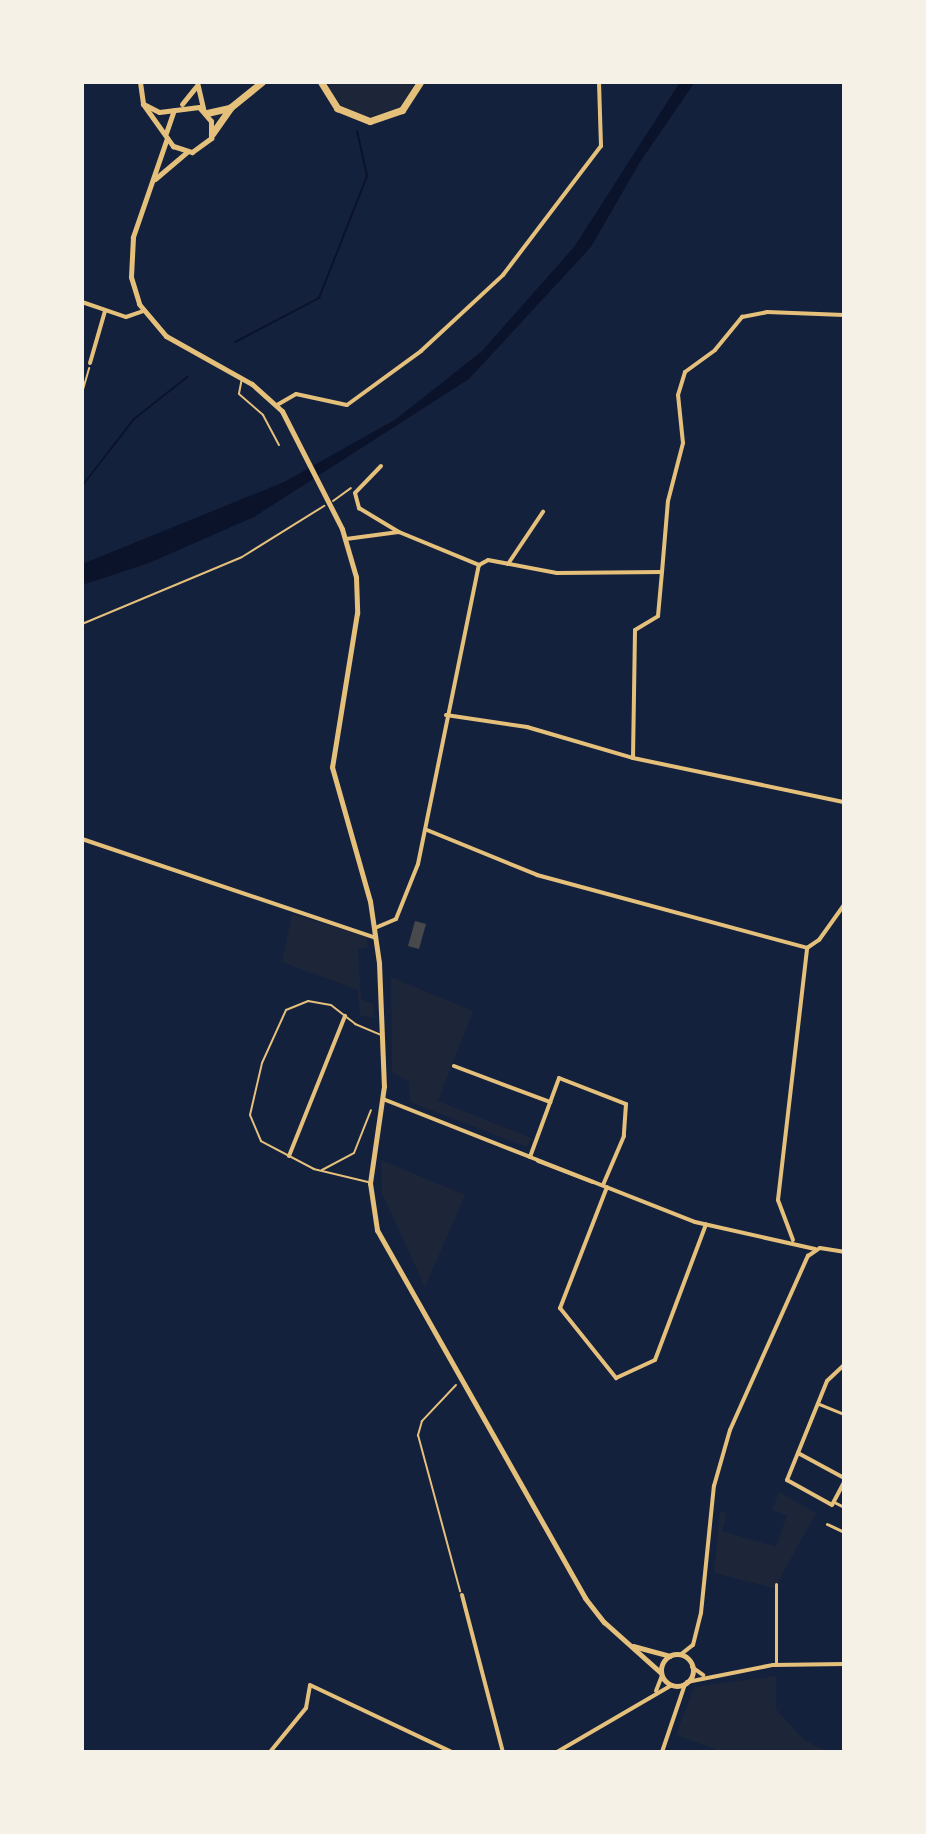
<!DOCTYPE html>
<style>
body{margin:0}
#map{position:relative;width:926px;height:1834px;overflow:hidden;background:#14213d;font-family:"IBM Plex Serif",serif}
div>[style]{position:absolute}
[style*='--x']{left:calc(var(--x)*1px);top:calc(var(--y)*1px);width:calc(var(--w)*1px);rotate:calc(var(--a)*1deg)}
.green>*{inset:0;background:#1d2539}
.water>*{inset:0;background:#0b132b}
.stream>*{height:2px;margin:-1px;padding:0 1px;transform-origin:1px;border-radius:1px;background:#0b132b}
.building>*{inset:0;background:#48494c}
.path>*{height:2px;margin:-1px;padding:0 1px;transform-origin:1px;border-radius:1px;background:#e5c07b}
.service>*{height:2px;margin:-1px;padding:0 1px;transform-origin:1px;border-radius:1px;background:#e5c07b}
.pedestrian>*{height:3px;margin:-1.5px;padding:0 1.5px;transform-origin:1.5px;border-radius:1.5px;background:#e5c07b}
.minor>*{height:4px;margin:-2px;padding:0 2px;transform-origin:2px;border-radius:2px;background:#e5c07b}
.tertiary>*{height:5px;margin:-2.5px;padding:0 2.5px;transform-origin:2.5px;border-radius:2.5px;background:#e5c07b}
.tertiary>.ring{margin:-2.5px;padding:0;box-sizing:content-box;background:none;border:5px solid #e5c07b;border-radius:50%}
.trunk>*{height:7px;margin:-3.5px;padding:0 3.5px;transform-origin:3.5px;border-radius:3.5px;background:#e5c07b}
span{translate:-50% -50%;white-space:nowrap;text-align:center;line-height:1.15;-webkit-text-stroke:8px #f6f1e7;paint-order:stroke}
.frame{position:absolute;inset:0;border:84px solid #f6f1e7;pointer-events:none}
</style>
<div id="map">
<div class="green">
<i style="clip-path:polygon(326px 82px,416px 82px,400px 107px,366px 118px,342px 108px)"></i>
<i style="clip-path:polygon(292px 914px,367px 937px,368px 947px,358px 949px,361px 999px,373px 1004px,373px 1018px,360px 1015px,358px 990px,282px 962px)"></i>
<i style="clip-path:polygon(391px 977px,473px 1011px,438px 1101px,531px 1138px,527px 1147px,410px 1102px,409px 1082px,392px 1072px)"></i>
<i style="clip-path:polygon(381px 1160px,465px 1195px,425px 1287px,382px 1193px)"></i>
<i style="clip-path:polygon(779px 1492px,816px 1513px,777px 1584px,774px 1588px,714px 1573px,720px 1511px,727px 1513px,722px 1531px,776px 1547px,787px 1515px,772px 1510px)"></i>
<i style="clip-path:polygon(776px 1676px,776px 1709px,804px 1740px,829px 1752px,723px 1752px,676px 1735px,694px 1687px)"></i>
</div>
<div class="water">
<i style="clip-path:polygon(680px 82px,695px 82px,640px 162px,591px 247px,469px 379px,254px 517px,149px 563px,82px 585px,82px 564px,284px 482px,396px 419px,482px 351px,574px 247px)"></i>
</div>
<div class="stream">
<i style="--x:235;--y:342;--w:95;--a:-27.6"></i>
<i style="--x:319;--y:298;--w:131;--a:-68.5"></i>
<i style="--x:367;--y:176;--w:46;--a:-102.5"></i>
<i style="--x:82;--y:486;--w:85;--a:-52.2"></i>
<i style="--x:134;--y:419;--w:68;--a:-38.4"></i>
</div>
<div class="building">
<i style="clip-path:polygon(415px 921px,426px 924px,419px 949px,408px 946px)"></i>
</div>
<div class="path">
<i style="--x:82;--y:393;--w:26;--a:-74"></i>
<i style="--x:333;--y:501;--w:22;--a:-36"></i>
<i style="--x:82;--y:624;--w:173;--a:-22.7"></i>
<i style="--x:242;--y:557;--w:97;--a:-31.9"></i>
<i style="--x:456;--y:1385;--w:50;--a:133.4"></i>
<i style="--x:422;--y:1421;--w:15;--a:106"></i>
<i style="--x:418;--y:1435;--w:162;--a:74.9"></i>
</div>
<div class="service">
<i style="--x:242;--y:378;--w:16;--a:101"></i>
<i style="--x:239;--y:394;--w:32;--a:41"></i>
<i style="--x:263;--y:415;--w:34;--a:62"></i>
<i style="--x:322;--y:1170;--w:36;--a:-28"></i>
<i style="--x:354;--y:1153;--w:46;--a:-68.4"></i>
<i style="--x:368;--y:1182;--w:56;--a:-166.5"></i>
<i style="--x:314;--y:1169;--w:60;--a:-152.2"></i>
<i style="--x:261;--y:1141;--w:28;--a:-113"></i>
<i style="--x:250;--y:1115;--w:53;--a:-77"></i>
<i style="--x:262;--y:1063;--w:58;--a:-65.6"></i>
<i style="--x:286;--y:1010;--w:24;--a:-22"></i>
<i style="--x:308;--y:1001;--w:23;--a:10"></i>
<i style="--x:331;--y:1005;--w:31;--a:38"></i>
<i style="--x:355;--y:1024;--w:28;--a:23"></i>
</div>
<div class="pedestrian">
<i style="--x:819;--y:1404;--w:27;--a:22"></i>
<i style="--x:834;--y:1502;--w:11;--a:27"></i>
<i style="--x:827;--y:1524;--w:19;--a:25"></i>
<i style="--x:776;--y:1665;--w:81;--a:-90"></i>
</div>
<div class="minor">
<i style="--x:82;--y:302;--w:46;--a:18.8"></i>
<i style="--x:126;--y:317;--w:18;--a:-19"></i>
<i style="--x:90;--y:363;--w:54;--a:-73.9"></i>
<i style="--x:277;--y:405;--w:22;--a:-30"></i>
<i style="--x:296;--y:394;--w:52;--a:12.2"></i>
<i style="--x:347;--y:405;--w:92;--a:-36.1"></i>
<i style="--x:421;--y:351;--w:112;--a:-42.8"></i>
<i style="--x:503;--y:275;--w:162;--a:-52.8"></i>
<i style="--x:601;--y:146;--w:64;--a:-91.8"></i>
<i style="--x:381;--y:466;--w:37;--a:134"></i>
<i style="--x:355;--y:493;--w:16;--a:75"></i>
<i style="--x:359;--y:508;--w:47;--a:31"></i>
<i style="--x:399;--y:532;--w:87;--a:22.4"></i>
<i style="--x:346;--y:539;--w:53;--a:-7.5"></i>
<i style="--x:508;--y:564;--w:63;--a:-56.1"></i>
<i style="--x:479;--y:565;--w:10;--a:-29"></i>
<i style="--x:488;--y:560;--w:70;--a:10.7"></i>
<i style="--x:557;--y:573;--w:105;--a:-0.5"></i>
<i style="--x:662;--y:572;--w:71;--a:-85.2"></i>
<i style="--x:668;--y:501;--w:60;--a:-75.5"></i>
<i style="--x:683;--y:443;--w:48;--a:-95.9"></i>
<i style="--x:678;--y:395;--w:24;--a:-73"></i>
<i style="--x:685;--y:372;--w:37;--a:-36"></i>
<i style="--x:715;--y:350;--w:43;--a:-50.7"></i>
<i style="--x:742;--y:317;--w:25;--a:-11"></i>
<i style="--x:767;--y:312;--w:77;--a:2.2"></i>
<i style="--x:446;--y:715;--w:82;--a:8.4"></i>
<i style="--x:527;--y:727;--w:110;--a:16.3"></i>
<i style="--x:633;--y:758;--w:216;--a:11.8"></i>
<i style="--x:633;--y:758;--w:128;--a:-89.1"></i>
<i style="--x:635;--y:630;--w:27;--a:-31"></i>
<i style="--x:658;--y:616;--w:44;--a:-84.8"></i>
<i style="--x:427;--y:830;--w:119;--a:22.2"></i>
<i style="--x:537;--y:875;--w:280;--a:15.1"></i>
<i style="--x:82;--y:839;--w:310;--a:18.6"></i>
<i style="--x:375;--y:928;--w:23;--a:-23"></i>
<i style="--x:396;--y:919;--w:59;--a:-68.2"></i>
<i style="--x:418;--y:864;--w:305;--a:-78.5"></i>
<i style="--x:807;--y:948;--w:14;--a:-34"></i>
<i style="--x:819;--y:940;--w:43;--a:-54.5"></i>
<i style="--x:454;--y:1066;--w:103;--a:20.6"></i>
<i style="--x:383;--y:1099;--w:158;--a:21.5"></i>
<i style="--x:289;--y:1156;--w:151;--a:-68.2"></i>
<i style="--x:530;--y:1157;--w:177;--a:21.5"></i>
<i style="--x:695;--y:1222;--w:123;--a:12.7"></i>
<i style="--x:530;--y:1157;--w:84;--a:-69.8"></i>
<i style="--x:559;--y:1078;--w:72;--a:21.2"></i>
<i style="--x:626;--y:1104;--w:32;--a:94"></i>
<i style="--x:624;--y:1136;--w:53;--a:113.2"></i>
<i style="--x:538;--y:1161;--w:59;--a:20.9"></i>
<i style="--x:607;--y:1187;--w:130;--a:111.2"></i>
<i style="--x:560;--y:1308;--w:90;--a:51.3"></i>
<i style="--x:616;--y:1378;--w:43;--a:-24.8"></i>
<i style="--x:655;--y:1360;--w:145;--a:-69.4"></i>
<i style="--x:793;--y:1240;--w:43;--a:-110.6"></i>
<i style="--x:778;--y:1200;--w:254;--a:-83.4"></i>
<i style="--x:844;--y:1365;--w:23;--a:137"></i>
<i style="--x:827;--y:1381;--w:107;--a:112"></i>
<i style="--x:787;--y:1480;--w:51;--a:29.1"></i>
<i style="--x:832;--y:1505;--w:26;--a:-62"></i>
<i style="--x:798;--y:1453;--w:52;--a:28.5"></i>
<i style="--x:462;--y:1595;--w:162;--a:75.4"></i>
<i style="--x:680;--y:1655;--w:16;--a:-38"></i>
<i style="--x:693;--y:1645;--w:33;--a:-76"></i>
<i style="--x:701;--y:1613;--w:128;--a:-84.2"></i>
<i style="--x:714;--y:1486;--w:58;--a:-74.1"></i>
<i style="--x:730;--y:1430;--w:191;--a:-65.9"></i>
<i style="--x:808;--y:1256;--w:14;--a:-34"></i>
<i style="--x:820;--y:1248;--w:24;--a:9"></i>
<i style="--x:692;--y:1667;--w:14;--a:36"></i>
<i style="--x:687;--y:1682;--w:88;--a:-11.2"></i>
<i style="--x:773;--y:1665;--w:71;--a:-0.8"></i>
<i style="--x:656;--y:1691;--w:17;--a:-69"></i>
<i style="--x:270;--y:1752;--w:57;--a:-50.7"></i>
<i style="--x:306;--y:1708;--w:23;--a:-80"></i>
<i style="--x:310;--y:1685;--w:157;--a:25.3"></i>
<i style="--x:557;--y:1752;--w:133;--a:-30.2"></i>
<i style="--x:662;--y:1752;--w:72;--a:-71.3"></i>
</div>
<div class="tertiary">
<i style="--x:140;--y:82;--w:22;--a:82"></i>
<i style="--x:143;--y:104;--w:52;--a:54.5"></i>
<i style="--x:173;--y:146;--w:20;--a:18"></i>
<i style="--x:192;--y:152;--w:24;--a:-36"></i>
<i style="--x:211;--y:138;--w:17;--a:-90"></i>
<i style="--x:211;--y:121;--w:18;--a:-131"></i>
<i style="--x:199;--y:107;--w:40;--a:172.9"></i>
<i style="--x:159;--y:112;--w:18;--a:-153"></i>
<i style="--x:197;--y:82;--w:28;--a:77"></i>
<i style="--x:182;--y:104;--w:22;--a:-51"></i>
<i style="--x:166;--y:133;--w:24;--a:-71"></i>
<i style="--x:167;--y:138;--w:105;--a:109"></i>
<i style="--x:133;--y:237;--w:40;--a:92.9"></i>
<i style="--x:131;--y:277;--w:28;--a:73"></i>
<i style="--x:139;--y:304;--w:42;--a:49.8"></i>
<i style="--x:166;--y:336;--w:98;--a:29.2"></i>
<i style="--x:252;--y:384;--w:40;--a:42"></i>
<i style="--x:282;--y:411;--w:132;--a:63"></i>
<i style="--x:342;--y:529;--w:50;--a:73.7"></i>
<i style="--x:356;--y:577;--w:36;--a:88"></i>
<i style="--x:357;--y:613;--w:156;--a:99.2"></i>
<i style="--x:332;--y:767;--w:139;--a:74.2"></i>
<i style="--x:370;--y:901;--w:63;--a:81.7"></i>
<i style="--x:379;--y:963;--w:123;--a:87.7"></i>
<i style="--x:384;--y:1086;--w:98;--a:98.2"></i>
<i style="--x:370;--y:1183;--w:48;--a:81.5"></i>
<i style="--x:377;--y:1230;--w:423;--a:60.5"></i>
<i style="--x:585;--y:1598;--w:31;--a:52"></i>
<i style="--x:604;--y:1622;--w:76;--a:41.8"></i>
<i style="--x:155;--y:179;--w:42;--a:-40.2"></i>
<i style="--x:633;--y:1646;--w:38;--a:15"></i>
<i class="ring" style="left:661px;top:1654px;width:27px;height:27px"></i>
</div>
<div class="trunk">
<i style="--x:321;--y:82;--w:31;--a:58"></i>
<i style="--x:337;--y:108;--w:35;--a:22"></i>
<i style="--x:370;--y:121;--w:34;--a:-19"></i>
<i style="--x:402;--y:110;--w:33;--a:-57"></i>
<i style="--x:207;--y:113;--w:23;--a:-13"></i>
<i style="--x:212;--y:134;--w:33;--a:-55"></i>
<i style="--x:231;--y:107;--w:40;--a:-39"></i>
</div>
<div class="frame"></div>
</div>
